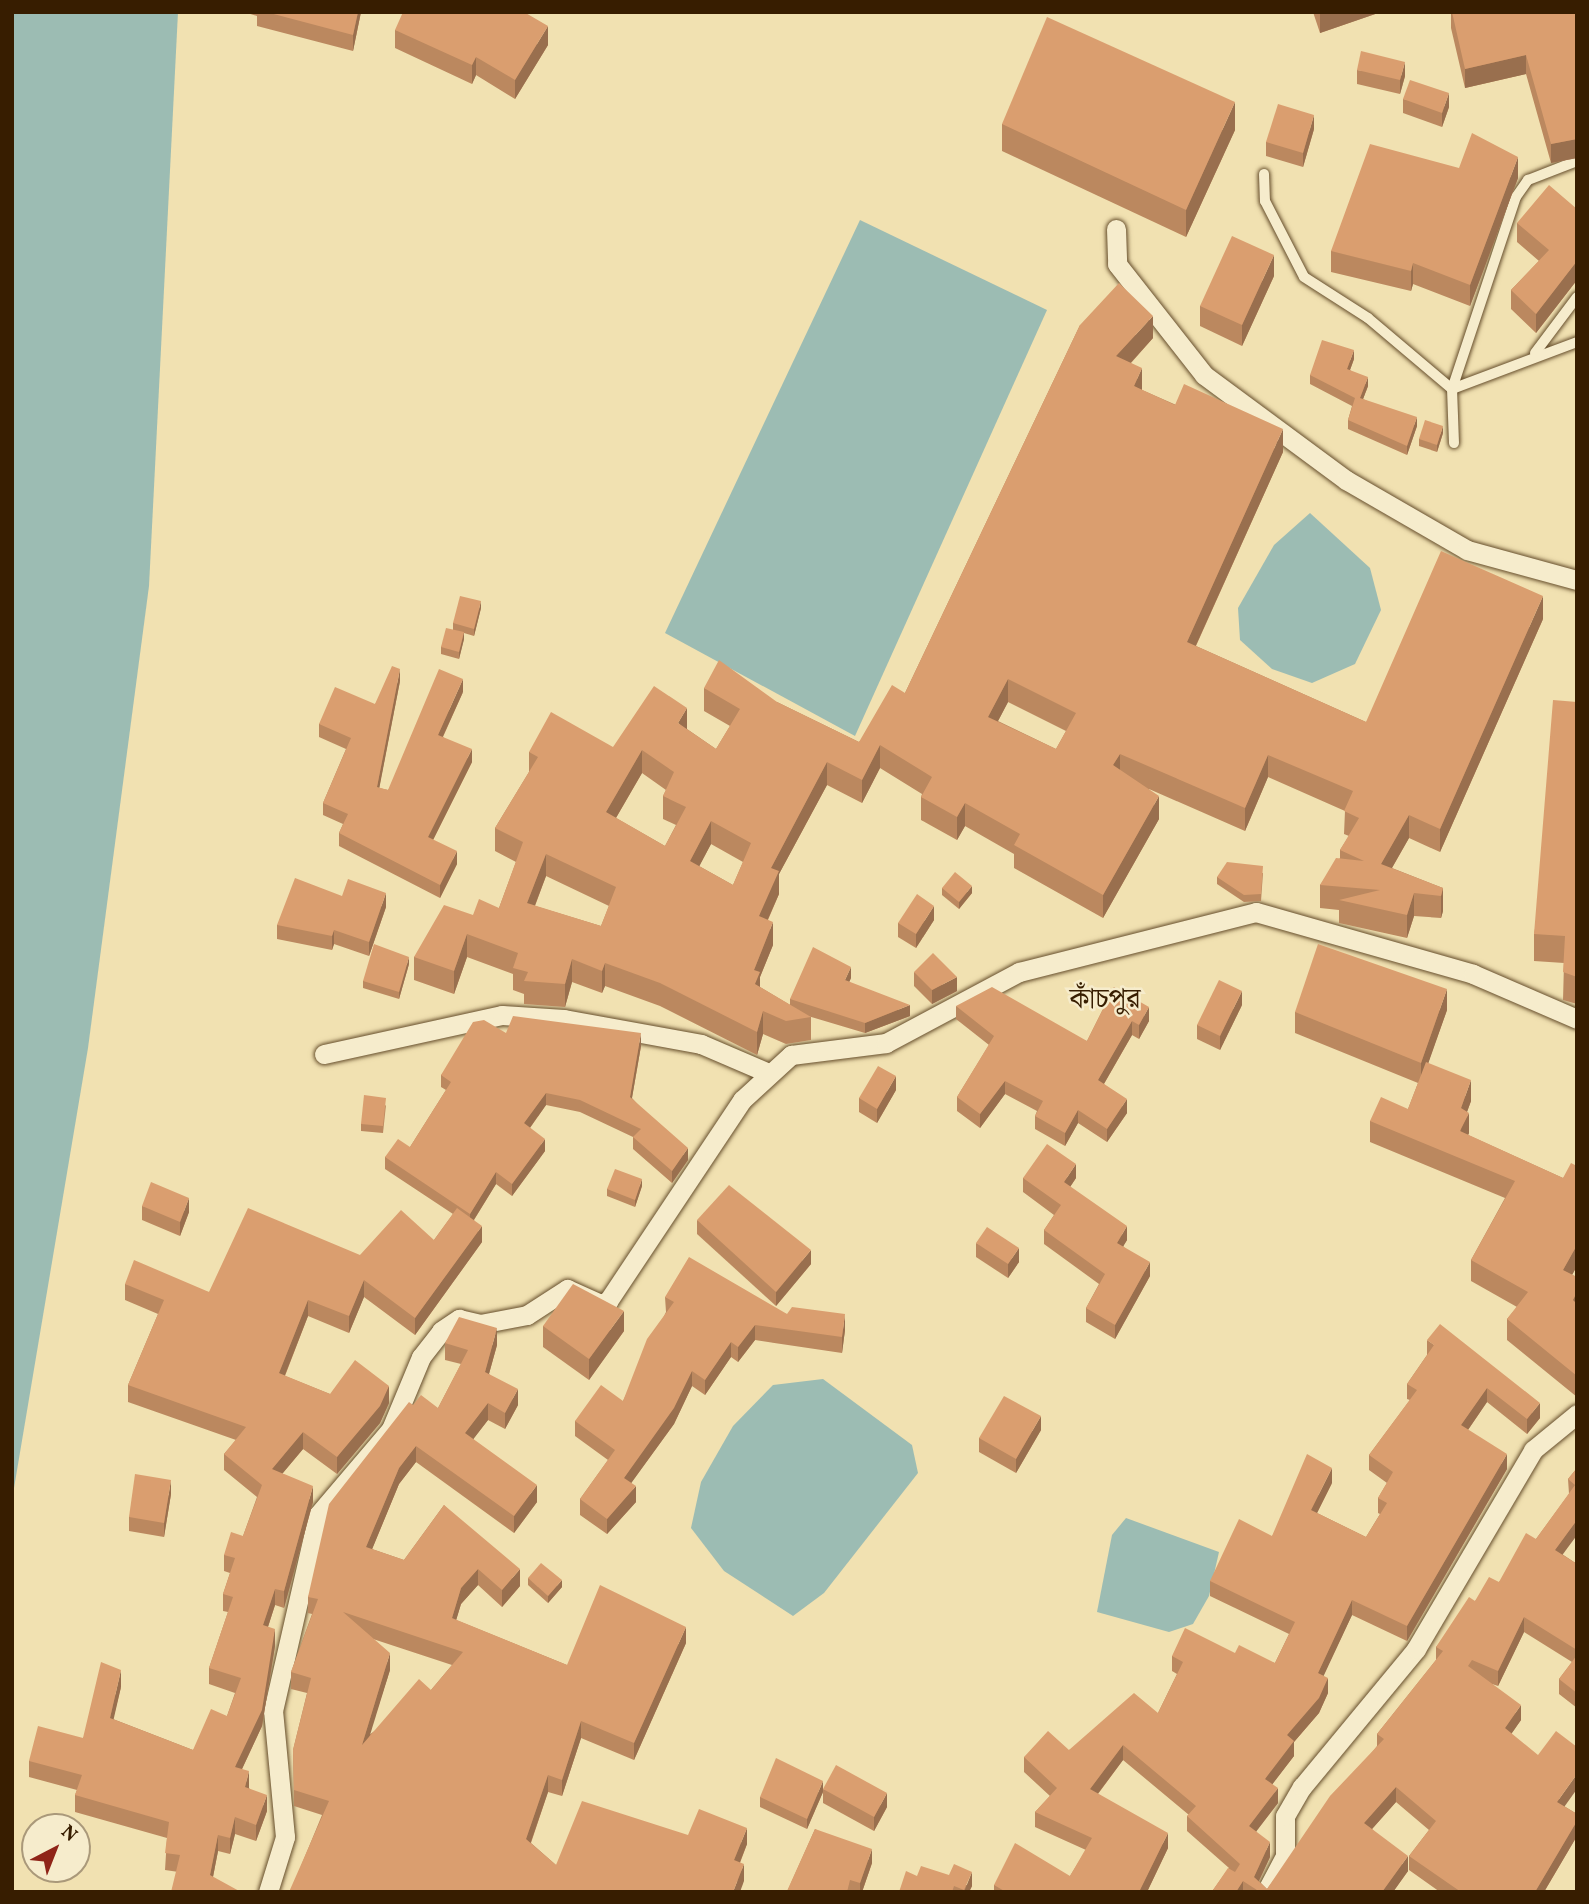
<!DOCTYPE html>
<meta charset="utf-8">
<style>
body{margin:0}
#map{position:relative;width:1589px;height:1904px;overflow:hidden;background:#f1e1b1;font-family:Vollkorn,"Noto Serif Bengali",serif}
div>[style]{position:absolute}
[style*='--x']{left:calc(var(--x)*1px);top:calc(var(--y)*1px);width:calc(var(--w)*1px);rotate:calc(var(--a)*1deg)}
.water>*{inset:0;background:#9cbcb3}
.roads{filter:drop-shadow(0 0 2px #664e2c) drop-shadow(0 0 2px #664e2c)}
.service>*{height:10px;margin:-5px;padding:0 5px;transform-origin:5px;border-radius:5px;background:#f6eccc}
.minor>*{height:19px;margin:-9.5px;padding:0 9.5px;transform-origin:9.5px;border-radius:9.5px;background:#f6eccc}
.wall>*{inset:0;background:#bb885f}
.shaded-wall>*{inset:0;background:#996f4e}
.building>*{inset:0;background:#da9e6f}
span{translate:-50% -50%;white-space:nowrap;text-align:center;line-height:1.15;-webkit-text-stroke:5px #f6eccc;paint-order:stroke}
.quarter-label{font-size:28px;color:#371d00}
.frame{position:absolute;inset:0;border:14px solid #371d00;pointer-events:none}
.north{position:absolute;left:21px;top:1813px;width:70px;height:70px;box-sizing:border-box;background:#f6eccc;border:2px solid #aa997a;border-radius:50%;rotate:42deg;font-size:19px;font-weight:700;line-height:28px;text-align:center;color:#371d00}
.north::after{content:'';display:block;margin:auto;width:24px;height:32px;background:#8f2418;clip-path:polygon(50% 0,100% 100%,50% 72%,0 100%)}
</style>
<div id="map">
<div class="water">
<i style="clip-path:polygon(12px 12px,178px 12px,149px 586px,88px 1048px,12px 1500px)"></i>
<i style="clip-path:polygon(860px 220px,1047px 310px,855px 736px,665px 633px)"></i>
<i style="clip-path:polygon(1310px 513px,1370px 568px,1381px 610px,1355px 664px,1312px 683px,1272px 669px,1240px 640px,1238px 608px,1274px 545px)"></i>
<i style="clip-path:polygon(823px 1379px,912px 1445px,918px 1473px,824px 1593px,793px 1616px,724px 1571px,691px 1528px,701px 1482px,733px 1426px,773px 1385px)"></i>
<i style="clip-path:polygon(1126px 1518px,1219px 1552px,1209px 1596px,1193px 1624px,1169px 1632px,1097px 1612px,1112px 1535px)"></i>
</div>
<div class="roads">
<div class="service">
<i style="--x:1264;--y:174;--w:27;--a:88"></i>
<i style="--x:1265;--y:201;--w:85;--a:62.8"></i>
<i style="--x:1304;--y:277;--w:76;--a:32.6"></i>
<i style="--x:1368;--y:318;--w:110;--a:40.2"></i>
<i style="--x:1452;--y:389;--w:134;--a:-20.6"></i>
<i style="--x:1535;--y:353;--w:70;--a:-53.1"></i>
<i style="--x:1454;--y:443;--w:54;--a:-92.1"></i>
<i style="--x:1452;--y:389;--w:202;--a:-71.6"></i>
<i style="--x:1516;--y:197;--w:21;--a:-55"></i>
<i style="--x:1528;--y:180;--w:53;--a:-21.2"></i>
</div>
<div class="minor">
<i style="--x:1116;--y:229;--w:35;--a:88"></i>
<i style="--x:1117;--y:264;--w:141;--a:51.9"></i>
<i style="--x:1204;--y:375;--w:177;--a:36.5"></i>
<i style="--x:1346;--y:480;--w:140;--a:30"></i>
<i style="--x:1467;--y:550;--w:114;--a:15.3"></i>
<i style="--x:324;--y:1054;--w:182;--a:-12.4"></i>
<i style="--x:502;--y:1015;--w:62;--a:3.7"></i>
<i style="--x:564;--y:1019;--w:139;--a:10.3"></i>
<i style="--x:701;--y:1044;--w:71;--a:23.3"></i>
<i style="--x:268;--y:1892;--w:58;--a:-72.8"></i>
<i style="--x:285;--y:1837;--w:127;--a:-95.4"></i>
<i style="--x:273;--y:1711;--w:201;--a:-77.1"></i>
<i style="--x:318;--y:1515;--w:113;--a:-49.7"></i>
<i style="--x:391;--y:1429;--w:78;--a:-67.4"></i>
<i style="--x:421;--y:1357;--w:33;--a:-52"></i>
<i style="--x:441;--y:1331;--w:22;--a:-34"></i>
<i style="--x:459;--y:1319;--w:22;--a:13"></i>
<i style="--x:480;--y:1324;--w:48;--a:-10.8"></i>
<i style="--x:527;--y:1315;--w:48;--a:-33"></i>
<i style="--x:567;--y:1289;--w:36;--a:24"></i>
<i style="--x:600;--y:1304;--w:9;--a:-21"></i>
<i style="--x:608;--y:1301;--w:242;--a:-56.3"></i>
<i style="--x:742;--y:1100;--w:67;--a:-42.6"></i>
<i style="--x:791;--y:1055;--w:96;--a:-7.2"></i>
<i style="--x:886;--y:1043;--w:151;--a:-28.1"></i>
<i style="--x:1019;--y:972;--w:244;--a:-14.2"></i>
<i style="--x:1256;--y:912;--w:226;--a:15.9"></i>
<i style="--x:1473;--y:974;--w:113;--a:23.4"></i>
<i style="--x:1266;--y:1892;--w:41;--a:-62.2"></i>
<i style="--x:1285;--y:1856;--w:40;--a:-90"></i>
<i style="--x:1285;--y:1816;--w:34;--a:-60"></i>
<i style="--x:1302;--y:1787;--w:179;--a:-50.4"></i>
<i style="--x:1416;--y:1649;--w:231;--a:-59.5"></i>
<i style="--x:1533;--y:1450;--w:57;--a:-39.3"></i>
</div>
</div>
<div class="wall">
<i style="clip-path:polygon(244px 12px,361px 12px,353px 51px,257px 26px,257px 16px)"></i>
<i style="clip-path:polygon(1313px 12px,1381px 12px,1320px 33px)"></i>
<i style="clip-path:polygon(1451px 12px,1577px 12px,1577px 158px,1551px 163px,1526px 74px,1465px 88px,1451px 28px)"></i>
<i style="clip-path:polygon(395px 30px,548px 45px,515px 99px,476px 75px,472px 84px,395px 48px)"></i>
<i style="clip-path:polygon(1357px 70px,1405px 76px,1400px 94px,1357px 84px)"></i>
<i style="clip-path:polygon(1403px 99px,1449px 107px,1442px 127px,1403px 113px)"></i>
<i style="clip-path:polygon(1002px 124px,1235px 130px,1186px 237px,1002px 151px)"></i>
<i style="clip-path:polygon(1314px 129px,1303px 167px,1266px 156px,1266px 142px)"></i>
<i style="clip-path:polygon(1459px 168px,1518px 178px,1470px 306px,1413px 284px,1411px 291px,1331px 272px,1331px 251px)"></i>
<i style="clip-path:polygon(1577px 209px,1577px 280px,1536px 333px,1511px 309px,1511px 290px,1539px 261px,1517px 242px,1517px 223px)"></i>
<i style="clip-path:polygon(1274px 276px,1242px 346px,1200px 326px,1200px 306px)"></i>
<i style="clip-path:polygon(evenodd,1080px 325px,1153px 338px,1131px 363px,1142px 390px,1283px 452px,1196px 646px,1366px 722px,1543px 619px,1440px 852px,1409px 838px,1392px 868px,1443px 888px,1443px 911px,1441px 918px,1414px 916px,1407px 938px,1339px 923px,1339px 910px,1320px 908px,1320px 885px,1340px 858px,1340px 850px,1349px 836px,1344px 834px,1345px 811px,1268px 777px,1245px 831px,1149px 789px,1159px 819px,1103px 918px,1014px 868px,1014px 854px,965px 826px,957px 840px,921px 820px,921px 797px,922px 794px,880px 768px,862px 803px,827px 785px,779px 874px,779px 894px,768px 920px,773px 945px,760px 977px,760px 987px,790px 1005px,790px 999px,851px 978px,849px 982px,910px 1016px,865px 1033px,808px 1016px,811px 1017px,811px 1040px,786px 1044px,763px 1034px,757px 1055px,660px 1006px,605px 986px,602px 993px,572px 982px,565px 1007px,524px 1004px,524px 994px,513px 990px,513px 974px,467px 957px,454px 994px,414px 980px,414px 957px,473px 915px,499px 908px,516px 862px,495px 851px,495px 828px,529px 772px,529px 752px,613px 747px,687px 729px,716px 749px,730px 726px,704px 711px,704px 688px,777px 702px,859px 742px,905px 693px,1080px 325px,1008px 702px,1066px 731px,1056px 749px,998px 721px,1008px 702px,1080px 325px,642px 773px,666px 790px,663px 796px,663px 819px,676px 825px,665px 846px,616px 818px,642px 773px,1080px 325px,711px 844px,743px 862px,733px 885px,699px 866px,711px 844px,1080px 325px,546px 876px,609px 906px,601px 926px,535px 906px,546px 876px)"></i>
<i style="clip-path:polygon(1354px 359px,1350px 370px,1368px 386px,1363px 399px,1417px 426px,1407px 455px,1348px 429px,1348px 420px,1352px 406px,1310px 384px,1310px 375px)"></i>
<i style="clip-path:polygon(1443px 433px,1437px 452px,1419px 446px,1419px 439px)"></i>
<i style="clip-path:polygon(481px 608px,474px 636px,464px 633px,464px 639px,459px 659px,441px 654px,441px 647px,453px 630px,453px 623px)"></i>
<i style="clip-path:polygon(400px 681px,379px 788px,388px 790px,463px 692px,443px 737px,472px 762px,433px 840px,457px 864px,440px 898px,339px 846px,339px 833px,343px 824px,323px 815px,323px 803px,346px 749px,319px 737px,319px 724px,375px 704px)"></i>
<i style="clip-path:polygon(1577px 702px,1577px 1004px,1563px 1000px,1564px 963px,1534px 961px,1534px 934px)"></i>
<i style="clip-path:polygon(1263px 873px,1261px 901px,1244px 902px,1217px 884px,1217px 877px)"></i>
<i style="clip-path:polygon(942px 888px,972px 893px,959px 909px,942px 895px)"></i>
<i style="clip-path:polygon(342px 896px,386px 907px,369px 956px,334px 944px,332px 950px,277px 939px,277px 925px)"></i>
<i style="clip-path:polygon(934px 920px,916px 948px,898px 937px,898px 923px)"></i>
<i style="clip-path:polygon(409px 964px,399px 999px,363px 988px,363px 981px)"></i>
<i style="clip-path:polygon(914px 972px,957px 991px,932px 1004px,914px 986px)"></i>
<i style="clip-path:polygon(1114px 987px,1149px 1021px,1139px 1039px,1132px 1035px,1104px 1084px,1127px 1113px,1107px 1142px,1078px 1123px,1065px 1146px,1035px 1129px,1035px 1116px,1037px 1111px,1005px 1094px,980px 1128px,957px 1111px,957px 1097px,989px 1045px,956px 1019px,956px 1006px,1087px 1041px)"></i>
<i style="clip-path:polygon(1242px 1005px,1220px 1050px,1197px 1039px,1197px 1025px)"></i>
<i style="clip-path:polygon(1447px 1010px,1428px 1063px,1471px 1101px,1467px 1112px,1469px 1133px,1468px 1135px,1563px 1178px,1577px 1166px,1577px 1266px,1572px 1275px,1577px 1277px,1577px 1397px,1507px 1340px,1507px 1319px,1517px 1307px,1471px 1281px,1471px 1260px,1505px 1198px,1370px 1142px,1370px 1121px,1408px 1109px,1418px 1083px,1295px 1033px,1295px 1012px)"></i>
<i style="clip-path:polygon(506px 1033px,641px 1046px,632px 1098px,688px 1160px,672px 1183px,633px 1149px,633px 1137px,580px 1112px,546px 1105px,530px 1128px,545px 1151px,512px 1196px,496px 1184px,474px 1220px,482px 1242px,415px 1335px,364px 1297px,349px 1333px,308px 1316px,285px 1376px,330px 1394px,389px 1403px,380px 1423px,337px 1474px,303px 1449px,282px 1474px,313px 1502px,284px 1608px,275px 1605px,268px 1627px,275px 1646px,262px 1726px,242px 1769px,249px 1788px,267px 1811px,256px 1841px,235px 1834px,230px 1854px,218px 1851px,213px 1877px,165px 1870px,167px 1838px,75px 1812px,75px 1795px,77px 1790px,29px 1777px,29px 1761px,83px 1738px,121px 1687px,113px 1719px,193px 1750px,227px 1716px,235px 1693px,209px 1684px,209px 1668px,228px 1612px,223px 1611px,223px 1594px,230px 1573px,224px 1571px,224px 1555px,243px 1536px,257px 1497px,224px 1470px,224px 1454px,236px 1440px,128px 1402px,128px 1385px,158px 1314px,125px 1300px,125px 1284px,209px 1292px,360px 1255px,434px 1240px,453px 1214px,385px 1169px,385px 1157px,410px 1147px,446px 1090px,441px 1087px,441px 1075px)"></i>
<i style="clip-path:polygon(896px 1090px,877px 1123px,859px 1112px,859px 1098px)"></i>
<i style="clip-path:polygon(386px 1105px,383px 1133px,361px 1131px,361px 1124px)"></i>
<i style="clip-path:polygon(1023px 1178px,1076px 1178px,1070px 1187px,1127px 1240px,1123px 1246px,1150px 1276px,1115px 1339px,1086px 1322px,1086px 1308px,1099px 1284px,1044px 1244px,1044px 1230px,1054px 1215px,1023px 1192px)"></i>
<i style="clip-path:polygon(642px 1186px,635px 1207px,607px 1196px,607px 1189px)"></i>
<i style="clip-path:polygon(142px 1206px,189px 1212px,180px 1236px,142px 1220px)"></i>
<i style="clip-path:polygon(697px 1220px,811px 1264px,776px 1306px,697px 1234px)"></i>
<i style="clip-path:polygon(976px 1243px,1019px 1262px,1008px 1278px,976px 1257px)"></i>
<i style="clip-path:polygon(665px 1297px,787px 1314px,845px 1330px,842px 1353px,755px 1340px,738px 1362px,731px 1357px,705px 1395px,692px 1386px,674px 1424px,631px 1483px,636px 1502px,607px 1534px,580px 1515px,580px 1499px,608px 1460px,575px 1436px,575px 1421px,623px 1401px,666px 1312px)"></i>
<i style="clip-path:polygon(543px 1326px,624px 1331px,589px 1380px,543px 1347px)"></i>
<i style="clip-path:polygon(1427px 1340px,1540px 1418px,1527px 1434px,1487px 1402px,1468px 1430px,1507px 1469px,1407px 1641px,1352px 1615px,1323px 1676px,1328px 1693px,1319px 1713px,1294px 1742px,1294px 1756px,1272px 1784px,1278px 1803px,1256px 1831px,1270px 1857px,1259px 1881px,1267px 1889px,1377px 1746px,1377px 1734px,1436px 1660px,1436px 1647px,1475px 1601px,1499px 1582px,1536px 1539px,1569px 1494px,1568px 1479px,1577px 1468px,1577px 1535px,1562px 1554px,1577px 1564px,1577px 1708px,1559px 1694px,1559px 1679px,1572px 1662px,1524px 1632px,1498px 1686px,1492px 1684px,1521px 1720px,1511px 1734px,1564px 1806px,1577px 1814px,1577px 1836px,1544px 1892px,1440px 1892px,1409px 1870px,1409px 1856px,1429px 1830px,1396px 1802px,1372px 1829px,1408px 1871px,1393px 1892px,1213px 1892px,1213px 1890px,1229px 1868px,1187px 1831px,1187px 1816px,1189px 1815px,1123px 1760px,1098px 1794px,1168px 1848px,1147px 1892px,994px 1892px,994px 1885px,1070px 1876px,1086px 1850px,1035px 1827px,1035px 1812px,1050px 1796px,1024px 1772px,1024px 1757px,1069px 1750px,1158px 1713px,1177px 1674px,1172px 1671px,1172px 1656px,1235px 1653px,1275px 1663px,1289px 1634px,1210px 1596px,1210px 1581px,1272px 1536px,1332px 1483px,1317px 1513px,1366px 1537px,1380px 1514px,1378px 1513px,1378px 1498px,1387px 1483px,1369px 1470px,1369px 1455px,1410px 1400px,1407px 1399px,1407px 1384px,1427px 1355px)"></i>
<i style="clip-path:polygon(evenodd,445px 1343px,497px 1345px,489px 1374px,518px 1405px,505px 1429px,488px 1420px,473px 1439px,537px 1502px,514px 1533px,416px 1462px,399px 1484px,372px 1549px,404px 1560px,444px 1505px,520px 1586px,502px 1607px,478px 1585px,461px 1604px,456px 1620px,567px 1665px,686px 1643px,634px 1760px,581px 1738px,562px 1796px,548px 1792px,531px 1843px,556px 1865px,688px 1835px,747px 1844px,740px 1863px,744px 1881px,301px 1866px,322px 1815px,294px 1806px,293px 1750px,307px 1693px,291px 1689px,291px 1672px,312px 1614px,308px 1613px,308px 1597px,413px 1405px,438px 1408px,461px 1364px,445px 1360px,445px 1343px,373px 1639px,452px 1665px,431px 1690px,369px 1735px,390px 1670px,373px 1639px)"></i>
<i style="clip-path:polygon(1041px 1430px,1016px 1473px,979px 1452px,979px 1438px)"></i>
<i style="clip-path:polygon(171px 1494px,164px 1537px,129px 1531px,129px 1517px)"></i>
<i style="clip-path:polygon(528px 1578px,562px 1587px,548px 1603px,528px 1585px)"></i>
<i style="clip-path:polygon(823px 1789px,887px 1807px,874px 1831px,823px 1803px)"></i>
<i style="clip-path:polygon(823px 1792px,807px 1829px,760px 1807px,760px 1797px)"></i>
<i style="clip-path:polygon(815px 1829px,872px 1863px,862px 1892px,787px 1892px)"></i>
<i style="clip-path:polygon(917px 1876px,972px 1886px,969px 1892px,899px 1892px)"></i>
</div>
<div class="shaded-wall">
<i style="clip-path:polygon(358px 12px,361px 12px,353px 51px,353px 35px)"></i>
<i style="clip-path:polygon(1320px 12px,1381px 12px,1320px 33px)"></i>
<i style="clip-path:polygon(548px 26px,548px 45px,515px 99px,515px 80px)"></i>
<i style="clip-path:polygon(1526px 55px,1526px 74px,1465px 88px,1465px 69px)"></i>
<i style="clip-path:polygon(476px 57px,476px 75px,472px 84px,472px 65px)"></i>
<i style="clip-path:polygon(1405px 62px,1405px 76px,1400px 94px,1400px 80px)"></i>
<i style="clip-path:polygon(1449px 93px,1449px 107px,1442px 127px,1442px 113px)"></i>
<i style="clip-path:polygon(1235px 102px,1235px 130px,1186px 237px,1186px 210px)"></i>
<i style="clip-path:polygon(1314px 115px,1314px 129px,1303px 167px,1303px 153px)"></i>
<i style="clip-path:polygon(1577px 139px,1577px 158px,1551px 163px,1551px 144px)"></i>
<i style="clip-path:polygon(1518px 157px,1518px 178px,1470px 306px,1470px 285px)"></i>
<i style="clip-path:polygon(1274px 255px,1274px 276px,1242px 346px,1242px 325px)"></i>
<i style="clip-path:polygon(1577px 261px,1577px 280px,1536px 333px,1536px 314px)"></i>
<i style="clip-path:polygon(1413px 263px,1413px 284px,1411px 291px,1411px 271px)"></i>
<i style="clip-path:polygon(1153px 316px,1153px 338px,1116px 379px,1116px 356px)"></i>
<i style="clip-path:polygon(1354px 350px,1354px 359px,1347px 378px,1347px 369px)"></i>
<i style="clip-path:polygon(1142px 368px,1142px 391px,1134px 386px)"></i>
<i style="clip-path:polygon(1368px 377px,1368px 386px,1360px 407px,1360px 398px)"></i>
<i style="clip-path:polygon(1417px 417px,1417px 426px,1407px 455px,1407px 446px)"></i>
<i style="clip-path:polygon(1443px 426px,1443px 433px,1437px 452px,1437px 445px)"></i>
<i style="clip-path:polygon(1283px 429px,1283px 452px,1187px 665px,1187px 642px)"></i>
<i style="clip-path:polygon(1543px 596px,1543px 619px,1440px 852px,1440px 829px)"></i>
<i style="clip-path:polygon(481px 601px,481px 608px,474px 636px,474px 629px)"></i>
<i style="clip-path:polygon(464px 632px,464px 639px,459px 659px,459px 652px)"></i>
<i style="clip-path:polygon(400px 669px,400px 681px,377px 800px,377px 787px)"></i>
<i style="clip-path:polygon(463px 679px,463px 692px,438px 747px,438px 735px)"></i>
<i style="clip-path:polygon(1008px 679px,1008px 702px,988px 740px,988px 717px)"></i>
<i style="clip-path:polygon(687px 708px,687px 731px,678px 723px)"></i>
<i style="clip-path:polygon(880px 745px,880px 768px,862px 803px,862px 780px)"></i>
<i style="clip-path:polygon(472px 749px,472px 762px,428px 850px,428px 837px)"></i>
<i style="clip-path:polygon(642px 750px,642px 773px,606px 835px,606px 812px)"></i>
<i style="clip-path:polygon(1120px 754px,1120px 777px,1113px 765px)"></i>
<i style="clip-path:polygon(1268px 755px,1268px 777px,1245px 831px,1245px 808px)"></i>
<i style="clip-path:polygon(827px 762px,827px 785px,779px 874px,779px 894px,759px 939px,759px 916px,771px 868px)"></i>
<i style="clip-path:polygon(1159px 796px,1159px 819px,1103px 918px,1103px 895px)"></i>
<i style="clip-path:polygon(965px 803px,965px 826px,957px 840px,957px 817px)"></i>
<i style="clip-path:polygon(1409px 815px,1409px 838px,1381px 887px,1381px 864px)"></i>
<i style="clip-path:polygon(711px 821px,711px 844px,690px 884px,690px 861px)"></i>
<i style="clip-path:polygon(457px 851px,457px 864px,440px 898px,440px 885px)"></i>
<i style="clip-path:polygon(546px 854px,546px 876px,527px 926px,527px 903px)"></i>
<i style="clip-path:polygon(972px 886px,972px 893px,959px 909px,959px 902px)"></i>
<i style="clip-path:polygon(1443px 888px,1443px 911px,1441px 918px,1441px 896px)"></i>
<i style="clip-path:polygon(386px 893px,386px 907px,369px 956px,369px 942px)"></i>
<i style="clip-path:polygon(1414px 893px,1414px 916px,1407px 938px,1407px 915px)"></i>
<i style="clip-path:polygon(934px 906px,934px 920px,916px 948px,916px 934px)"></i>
<i style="clip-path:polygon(773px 922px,773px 945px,760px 977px,760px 995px,755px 1007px,754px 970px)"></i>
<i style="clip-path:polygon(334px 930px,334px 944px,332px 950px,332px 936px)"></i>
<i style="clip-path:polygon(467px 934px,467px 957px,454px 994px,454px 971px)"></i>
<i style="clip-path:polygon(409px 957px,409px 964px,399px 999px,399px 992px)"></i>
<i style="clip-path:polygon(572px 959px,572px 982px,565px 1007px,565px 984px)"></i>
<i style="clip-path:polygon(605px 963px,605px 986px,602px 993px,602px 971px)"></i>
<i style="clip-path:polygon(851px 967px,851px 978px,845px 991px,845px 980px)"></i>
<i style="clip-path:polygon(957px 977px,957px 991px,932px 1004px,932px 990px)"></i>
<i style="clip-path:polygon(1447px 989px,1447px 1010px,1421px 1084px,1421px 1063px)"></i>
<i style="clip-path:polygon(1242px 991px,1242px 1005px,1220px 1050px,1220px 1036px)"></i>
<i style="clip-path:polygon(910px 1005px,910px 1016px,865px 1033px,865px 1023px)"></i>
<i style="clip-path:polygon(1149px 1007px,1149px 1021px,1139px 1039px,1139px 1025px)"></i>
<i style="clip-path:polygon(763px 1011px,763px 1034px,757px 1055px,757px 1032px)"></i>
<i style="clip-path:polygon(1132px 1021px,1132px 1035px,1098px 1094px,1098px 1080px)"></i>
<i style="clip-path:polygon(641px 1033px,641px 1046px,630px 1109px,630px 1097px)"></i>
<i style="clip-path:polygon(896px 1076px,896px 1090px,877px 1123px,877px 1109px)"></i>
<i style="clip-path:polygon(1471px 1080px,1471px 1101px,1461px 1128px,1469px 1113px,1469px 1133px,1460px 1152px,1461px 1108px)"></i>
<i style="clip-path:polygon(1005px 1081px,1005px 1094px,980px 1128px,980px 1114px)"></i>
<i style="clip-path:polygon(546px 1093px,546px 1105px,524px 1136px,524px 1123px)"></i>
<i style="clip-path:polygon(1127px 1099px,1127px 1113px,1107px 1142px,1107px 1129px)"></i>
<i style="clip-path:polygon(1078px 1110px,1078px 1123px,1065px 1146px,1065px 1133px)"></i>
<i style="clip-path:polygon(545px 1139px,545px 1151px,512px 1196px,512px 1184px)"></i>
<i style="clip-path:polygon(688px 1148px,688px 1160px,672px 1183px,672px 1171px)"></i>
<i style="clip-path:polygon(1076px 1164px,1076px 1178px,1064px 1196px,1064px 1182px)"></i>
<i style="clip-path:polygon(496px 1172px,496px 1184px,470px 1226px,470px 1214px)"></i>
<i style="clip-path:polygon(642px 1179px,642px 1186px,635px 1207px,635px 1200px)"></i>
<i style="clip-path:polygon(189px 1198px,189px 1212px,180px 1236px,180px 1222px)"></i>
<i style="clip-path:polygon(482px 1226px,482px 1242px,415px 1335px,415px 1318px)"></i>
<i style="clip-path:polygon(1127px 1226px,1127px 1240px,1117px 1257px,1117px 1243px)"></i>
<i style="clip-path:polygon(1577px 1245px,1577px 1266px,1563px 1291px,1563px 1270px)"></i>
<i style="clip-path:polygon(1019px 1248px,1019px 1262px,1008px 1278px,1008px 1264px)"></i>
<i style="clip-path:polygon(811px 1250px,811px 1264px,776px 1306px,776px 1292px)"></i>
<i style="clip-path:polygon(1150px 1262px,1150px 1276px,1115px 1339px,1115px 1325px)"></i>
<i style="clip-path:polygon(364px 1280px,364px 1297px,349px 1333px,349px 1316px)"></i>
<i style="clip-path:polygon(1577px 1292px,1577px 1313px,1573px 1300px)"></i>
<i style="clip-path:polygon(308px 1300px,308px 1316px,279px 1390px,279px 1373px)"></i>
<i style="clip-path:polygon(624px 1311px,624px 1331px,589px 1380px,589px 1359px)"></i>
<i style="clip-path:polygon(845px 1314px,845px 1330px,842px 1353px,842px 1337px)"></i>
<i style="clip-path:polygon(755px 1325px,755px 1340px,738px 1362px,738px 1347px)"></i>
<i style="clip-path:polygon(497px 1328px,497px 1345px,485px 1388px,485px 1372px)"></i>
<i style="clip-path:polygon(731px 1342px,731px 1357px,705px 1395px,705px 1380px)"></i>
<i style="clip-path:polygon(692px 1371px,692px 1386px,674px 1424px,624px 1493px,624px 1478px)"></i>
<i style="clip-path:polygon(389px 1386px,389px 1403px,380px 1423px,337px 1474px,337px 1457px)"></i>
<i style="clip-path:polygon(1487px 1388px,1487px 1402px,1461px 1440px,1461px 1425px)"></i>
<i style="clip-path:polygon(518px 1389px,518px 1405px,505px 1429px,505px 1413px)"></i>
<i style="clip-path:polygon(488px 1403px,488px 1420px,465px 1450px,465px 1433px)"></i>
<i style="clip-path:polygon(1540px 1403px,1540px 1418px,1527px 1434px,1527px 1419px)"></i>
<i style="clip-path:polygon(1041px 1416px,1041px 1430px,1016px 1473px,1016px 1459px)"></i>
<i style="clip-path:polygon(303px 1432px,303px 1449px,272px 1486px,272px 1469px)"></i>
<i style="clip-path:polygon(416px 1446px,416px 1462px,399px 1484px,366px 1564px,366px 1547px,399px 1468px)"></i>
<i style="clip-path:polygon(1507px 1454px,1507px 1469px,1407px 1641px,1407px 1626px)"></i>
<i style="clip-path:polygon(1332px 1468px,1332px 1483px,1311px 1525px,1311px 1510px)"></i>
<i style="clip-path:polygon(171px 1480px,171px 1494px,164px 1537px,164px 1523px)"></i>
<i style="clip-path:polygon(537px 1485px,537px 1502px,514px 1533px,514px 1516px)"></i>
<i style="clip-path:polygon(313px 1486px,313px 1502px,284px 1608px,284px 1591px)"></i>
<i style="clip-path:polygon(636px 1486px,636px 1502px,607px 1534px,607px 1519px)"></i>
<i style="clip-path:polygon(1577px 1520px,1577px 1535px,1555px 1565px,1555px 1550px)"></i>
<i style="clip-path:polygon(478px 1569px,478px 1585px,461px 1604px,452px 1634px,452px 1618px,461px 1588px)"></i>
<i style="clip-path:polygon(520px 1569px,520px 1586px,502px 1607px,502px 1590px)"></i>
<i style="clip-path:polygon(562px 1580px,562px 1587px,548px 1603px,548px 1596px)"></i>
<i style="clip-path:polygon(275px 1589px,275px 1605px,263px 1642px,263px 1625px)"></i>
<i style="clip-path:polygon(1352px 1600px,1352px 1615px,1318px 1688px,1318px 1673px)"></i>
<i style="clip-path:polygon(1524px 1617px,1524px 1632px,1498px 1686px,1498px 1671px)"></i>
<i style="clip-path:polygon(686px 1627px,686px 1643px,634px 1760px,634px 1743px)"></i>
<i style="clip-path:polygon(275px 1629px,275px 1646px,262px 1726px,235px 1784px,235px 1767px)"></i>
<i style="clip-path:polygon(390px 1653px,390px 1670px,362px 1761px,362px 1745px)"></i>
<i style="clip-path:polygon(121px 1670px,121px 1687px,110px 1735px,110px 1718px)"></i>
<i style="clip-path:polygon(1328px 1678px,1328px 1693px,1319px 1713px,1294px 1742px,1294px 1756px,1265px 1794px,1265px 1779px,1287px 1735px)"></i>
<i style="clip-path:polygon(1521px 1705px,1521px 1720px,1505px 1743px,1505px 1728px)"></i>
<i style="clip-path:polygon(581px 1721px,581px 1738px,562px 1796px,562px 1780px)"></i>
<i style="clip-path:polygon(1123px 1745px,1123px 1760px,1090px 1804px,1090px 1789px)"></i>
<i style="clip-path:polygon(249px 1771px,249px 1788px,245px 1803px,245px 1787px)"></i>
<i style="clip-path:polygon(1577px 1774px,1577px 1789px,1557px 1817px,1557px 1802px)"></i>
<i style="clip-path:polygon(548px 1775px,548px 1792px,526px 1856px,526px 1839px)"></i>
<i style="clip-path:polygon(823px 1781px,823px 1792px,807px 1829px,807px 1819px)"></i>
<i style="clip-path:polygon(1396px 1787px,1396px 1802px,1364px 1838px,1364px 1823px)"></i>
<i style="clip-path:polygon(1278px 1788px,1278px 1803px,1249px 1841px,1249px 1826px)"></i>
<i style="clip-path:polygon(887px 1793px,887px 1807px,874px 1831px,874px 1817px)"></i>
<i style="clip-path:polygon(267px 1795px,267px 1811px,256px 1841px,256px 1825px)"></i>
<i style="clip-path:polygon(235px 1817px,235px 1834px,230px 1854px,230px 1838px)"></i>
<i style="clip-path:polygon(1577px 1821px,1577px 1836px,1544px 1892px,1535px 1892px)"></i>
<i style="clip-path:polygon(747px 1828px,747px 1844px,734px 1877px,734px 1860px)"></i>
<i style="clip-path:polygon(1168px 1833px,1168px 1848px,1147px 1892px,1139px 1892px)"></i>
<i style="clip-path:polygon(218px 1835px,218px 1851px,210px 1892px,210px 1875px)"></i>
<i style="clip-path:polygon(1270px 1842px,1270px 1857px,1255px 1889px,1254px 1877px)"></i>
<i style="clip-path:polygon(872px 1849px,872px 1863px,862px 1892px,860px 1892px,860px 1883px)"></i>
<i style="clip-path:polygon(1408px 1856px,1408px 1871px,1393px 1892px,1382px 1892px)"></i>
<i style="clip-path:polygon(744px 1864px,744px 1881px,740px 1892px,733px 1892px)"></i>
<i style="clip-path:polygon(972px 1872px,972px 1886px,969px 1892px,964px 1892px)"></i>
<i style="clip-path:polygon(1243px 1881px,1243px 1892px,1236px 1892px)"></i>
</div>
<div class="building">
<i style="clip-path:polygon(266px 12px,358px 12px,353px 35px)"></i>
<i style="clip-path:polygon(403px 12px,524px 12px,548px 26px,515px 80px,476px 57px,472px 65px,395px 30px)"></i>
<i style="clip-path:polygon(1452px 12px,1577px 12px,1577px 139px,1551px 144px,1526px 55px,1465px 69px)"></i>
<i style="clip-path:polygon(1047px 17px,1235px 102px,1186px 210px,1002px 124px)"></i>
<i style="clip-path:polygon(1361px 51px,1405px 62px,1400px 80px,1357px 70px)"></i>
<i style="clip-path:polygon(1410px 80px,1449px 93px,1442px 113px,1403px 99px)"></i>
<i style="clip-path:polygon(1278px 104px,1314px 115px,1303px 153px,1266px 142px)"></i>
<i style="clip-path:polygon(1472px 133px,1518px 157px,1470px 285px,1413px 263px,1411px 271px,1331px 251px,1370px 144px,1459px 168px)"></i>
<i style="clip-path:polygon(1549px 185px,1577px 209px,1577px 261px,1536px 314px,1511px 290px,1549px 250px,1517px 223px)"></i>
<i style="clip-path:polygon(1232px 236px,1274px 255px,1242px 325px,1200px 306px)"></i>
<i style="clip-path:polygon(evenodd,1119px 283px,1153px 316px,1116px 356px,1142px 368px,1134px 386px,1175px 405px,1184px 384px,1283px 429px,1187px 642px,1366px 722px,1441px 551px,1543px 596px,1440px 829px,1409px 815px,1381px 864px,1443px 888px,1441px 896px,1414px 893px,1407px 915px,1339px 900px,1380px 890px,1320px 885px,1336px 858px,1364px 861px,1340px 850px,1359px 818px,1344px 811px,1353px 791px,1268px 755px,1245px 808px,1120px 754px,1113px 765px,1159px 796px,1103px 895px,1014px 845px,1020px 834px,965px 803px,957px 817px,921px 797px,932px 777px,880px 745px,862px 780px,827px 762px,771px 868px,779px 871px,759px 916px,773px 922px,754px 970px,760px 972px,755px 984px,811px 1017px,786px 1021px,763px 1011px,757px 1032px,660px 983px,605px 963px,602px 971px,572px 959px,565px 984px,524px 981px,528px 972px,513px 968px,518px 953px,467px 934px,454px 971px,414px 957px,444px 905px,473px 915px,479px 899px,499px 908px,523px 842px,495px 828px,538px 757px,529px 752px,551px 712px,613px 747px,654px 686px,687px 708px,678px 723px,716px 749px,740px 709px,704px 688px,719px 660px,777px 702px,859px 742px,892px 685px,905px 693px,1080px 325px,1119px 283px,1008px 679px,1076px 713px,1056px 749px,988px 717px,1008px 679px,1119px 283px,642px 750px,674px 772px,663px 796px,686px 807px,665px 846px,606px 812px,642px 750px,1119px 283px,711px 821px,751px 843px,733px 885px,690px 861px,711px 821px,1119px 283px,546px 854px,616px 887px,601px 926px,527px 903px,546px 854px)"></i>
<i style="clip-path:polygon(1322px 340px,1354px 350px,1347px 369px,1368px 377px,1360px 398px,1417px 417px,1407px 446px,1348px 420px,1355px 398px,1310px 375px)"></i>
<i style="clip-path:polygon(1425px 420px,1443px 426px,1437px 445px,1419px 439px)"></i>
<i style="clip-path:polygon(460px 596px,481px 601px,474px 629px,453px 623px)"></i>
<i style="clip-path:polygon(446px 628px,464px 632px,459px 652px,441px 647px)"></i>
<i style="clip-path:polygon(392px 666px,400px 669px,377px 787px,388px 790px,439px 669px,463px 679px,438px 735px,472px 749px,428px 837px,457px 851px,440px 885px,339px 833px,348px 814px,323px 803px,351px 738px,319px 724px,335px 687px,375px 704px)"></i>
<i style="clip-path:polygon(1553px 700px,1577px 702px,1577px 977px,1563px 972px,1565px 936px,1534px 934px)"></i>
<i style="clip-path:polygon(1227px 862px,1263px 866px,1261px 894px,1244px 895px,1217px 877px)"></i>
<i style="clip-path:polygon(955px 872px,972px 886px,959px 902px,942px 888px)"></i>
<i style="clip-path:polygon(295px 878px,342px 896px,348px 879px,386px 893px,369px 942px,334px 930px,332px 936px,277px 925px)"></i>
<i style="clip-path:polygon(917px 894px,934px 906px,916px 934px,898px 923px)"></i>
<i style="clip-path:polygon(374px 944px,409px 957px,399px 992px,363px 981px)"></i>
<i style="clip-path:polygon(1318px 944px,1447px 989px,1421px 1063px,1295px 1012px)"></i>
<i style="clip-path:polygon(813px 947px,851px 967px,845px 980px,910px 1005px,865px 1023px,790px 999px)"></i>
<i style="clip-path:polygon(933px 953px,957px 977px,932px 990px,914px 972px)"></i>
<i style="clip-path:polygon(1219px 980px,1242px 991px,1220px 1036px,1197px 1025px)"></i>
<i style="clip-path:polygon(992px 987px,1087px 1041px,1114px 987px,1149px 1007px,1139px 1025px,1132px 1021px,1098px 1080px,1127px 1099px,1107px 1129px,1078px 1110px,1065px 1133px,1035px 1116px,1043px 1101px,1005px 1081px,980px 1114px,957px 1097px,994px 1036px,956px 1006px)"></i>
<i style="clip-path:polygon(513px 1016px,641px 1033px,630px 1097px,688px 1148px,672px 1171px,633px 1137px,641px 1129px,580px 1100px,546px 1093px,524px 1123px,545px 1139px,512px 1184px,496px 1172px,470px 1214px,385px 1157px,398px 1139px,410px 1147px,451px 1082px,441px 1075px,473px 1022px,484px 1020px,506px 1033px)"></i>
<i style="clip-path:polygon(1426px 1062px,1471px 1080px,1461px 1108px,1469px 1113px,1460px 1131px,1563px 1178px,1571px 1163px,1577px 1166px,1577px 1245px,1563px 1270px,1577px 1277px,1577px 1292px,1573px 1300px,1577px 1304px,1577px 1376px,1507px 1319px,1528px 1292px,1471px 1260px,1515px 1181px,1370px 1121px,1381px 1097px,1408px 1109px)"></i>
<i style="clip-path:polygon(878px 1066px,896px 1076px,877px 1109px,859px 1098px)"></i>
<i style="clip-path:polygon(364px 1095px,386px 1098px,383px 1126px,361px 1124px)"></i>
<i style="clip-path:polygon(1047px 1144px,1076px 1164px,1064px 1182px,1127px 1226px,1117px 1243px,1150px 1262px,1115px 1325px,1086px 1308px,1105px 1274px,1044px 1230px,1061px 1205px,1023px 1178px)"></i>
<i style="clip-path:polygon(615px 1169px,642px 1179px,635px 1200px,607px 1189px)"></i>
<i style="clip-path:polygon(151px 1182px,189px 1198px,180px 1222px,142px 1206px)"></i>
<i style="clip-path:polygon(729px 1185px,811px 1250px,776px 1292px,697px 1220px)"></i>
<i style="clip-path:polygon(248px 1208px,360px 1255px,401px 1210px,434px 1240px,457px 1208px,482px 1226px,415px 1318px,364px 1280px,349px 1316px,308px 1300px,279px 1373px,330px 1394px,355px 1360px,389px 1386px,380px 1406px,337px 1457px,303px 1432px,272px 1469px,313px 1486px,284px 1591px,275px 1589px,263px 1625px,275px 1629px,262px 1710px,235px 1767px,249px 1771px,245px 1787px,267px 1795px,256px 1825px,235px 1817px,230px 1838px,218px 1835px,210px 1875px,241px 1892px,171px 1892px,180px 1855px,165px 1853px,169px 1822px,75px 1795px,82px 1775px,29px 1761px,38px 1726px,83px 1738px,101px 1662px,121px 1670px,110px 1718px,193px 1750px,211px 1709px,227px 1716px,241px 1678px,209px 1668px,233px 1597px,223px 1594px,235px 1558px,224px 1555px,231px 1532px,243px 1536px,262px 1485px,224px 1454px,246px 1427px,128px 1385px,164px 1300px,125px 1284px,134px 1260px,209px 1292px)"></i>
<i style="clip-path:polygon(987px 1227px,1019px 1248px,1008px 1264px,976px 1243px)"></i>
<i style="clip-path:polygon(689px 1257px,787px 1314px,792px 1307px,845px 1314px,842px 1337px,755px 1325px,738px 1347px,731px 1342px,705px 1380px,692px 1371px,674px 1408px,624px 1478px,636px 1486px,607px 1519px,580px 1499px,615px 1450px,575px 1421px,601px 1385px,623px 1401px,647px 1339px,674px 1302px,665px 1297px)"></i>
<i style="clip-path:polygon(573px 1284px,624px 1311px,589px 1359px,543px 1326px)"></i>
<i style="clip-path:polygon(evenodd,459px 1317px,497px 1328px,485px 1372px,518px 1389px,505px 1413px,488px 1403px,465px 1433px,537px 1485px,514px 1516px,416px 1446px,399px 1468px,366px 1547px,404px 1560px,444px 1505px,520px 1569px,502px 1590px,478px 1569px,461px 1588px,452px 1618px,567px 1665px,600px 1585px,686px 1627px,634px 1743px,581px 1721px,562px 1780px,548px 1775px,526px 1839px,556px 1865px,582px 1801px,688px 1835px,699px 1809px,747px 1828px,734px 1860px,744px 1864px,733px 1892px,289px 1892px,329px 1801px,294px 1790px,293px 1750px,311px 1678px,291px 1672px,318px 1599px,308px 1597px,329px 1504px,409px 1402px,413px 1405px,421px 1395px,438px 1408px,468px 1350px,445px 1343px,459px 1317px,343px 1612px,463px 1652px,431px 1690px,419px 1679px,362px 1745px,390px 1653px,343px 1612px)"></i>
<i style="clip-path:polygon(1440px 1324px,1540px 1403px,1527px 1419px,1487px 1388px,1461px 1425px,1507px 1454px,1407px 1626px,1352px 1600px,1318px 1673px,1328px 1678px,1319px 1698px,1287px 1735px,1294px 1741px,1265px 1779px,1278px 1788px,1249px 1826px,1270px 1842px,1254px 1877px,1267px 1889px,1330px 1796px,1384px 1739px,1377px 1734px,1443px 1651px,1436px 1647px,1469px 1597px,1475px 1601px,1489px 1577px,1499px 1582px,1526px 1533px,1536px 1539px,1575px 1485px,1568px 1479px,1577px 1468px,1577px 1520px,1555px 1550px,1577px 1564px,1577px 1650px,1524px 1617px,1498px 1671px,1472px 1660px,1468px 1666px,1521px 1705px,1505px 1728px,1538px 1755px,1556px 1731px,1577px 1747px,1577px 1774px,1557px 1802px,1577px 1814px,1577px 1821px,1535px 1892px,1461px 1892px,1409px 1856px,1436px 1821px,1396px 1787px,1364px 1823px,1408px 1856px,1382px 1892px,1260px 1892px,1243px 1881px,1236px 1892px,1216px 1892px,1213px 1890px,1228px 1868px,1235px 1872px,1240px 1864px,1187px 1816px,1196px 1806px,1123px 1745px,1090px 1789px,1168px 1833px,1139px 1892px,1006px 1892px,994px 1885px,1015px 1843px,1070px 1876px,1092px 1838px,1035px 1812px,1057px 1788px,1024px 1757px,1048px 1731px,1069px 1750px,1134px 1693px,1158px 1713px,1183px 1662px,1172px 1656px,1185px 1628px,1235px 1653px,1239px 1645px,1275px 1663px,1295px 1622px,1210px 1581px,1239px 1519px,1272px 1536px,1307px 1454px,1332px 1468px,1311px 1510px,1366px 1537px,1387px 1503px,1378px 1498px,1393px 1472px,1369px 1455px,1417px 1390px,1407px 1384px,1434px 1345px,1427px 1340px)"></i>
<i style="clip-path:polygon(1004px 1396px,1041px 1416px,1016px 1459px,979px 1438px)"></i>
<i style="clip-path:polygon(135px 1474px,171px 1480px,164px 1523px,129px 1517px)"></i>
<i style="clip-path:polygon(541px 1563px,562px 1580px,548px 1596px,528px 1578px)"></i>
<i style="clip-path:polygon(1577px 1655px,1577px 1693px,1559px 1679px)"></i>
<i style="clip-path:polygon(776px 1758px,823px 1781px,807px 1819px,760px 1797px)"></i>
<i style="clip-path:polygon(836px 1765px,887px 1793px,874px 1817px,823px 1789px)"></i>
<i style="clip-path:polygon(815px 1829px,872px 1849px,860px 1883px,850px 1880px,847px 1892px,787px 1891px)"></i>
<i style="clip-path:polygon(954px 1864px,972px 1872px,964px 1890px,954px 1886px,952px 1892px,899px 1892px,906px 1871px,917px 1876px,921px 1866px,949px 1875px)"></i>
</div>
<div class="quarter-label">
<span style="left:1105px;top:1001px">কাঁচপুর</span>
</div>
<div class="frame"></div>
<div class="north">N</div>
</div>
